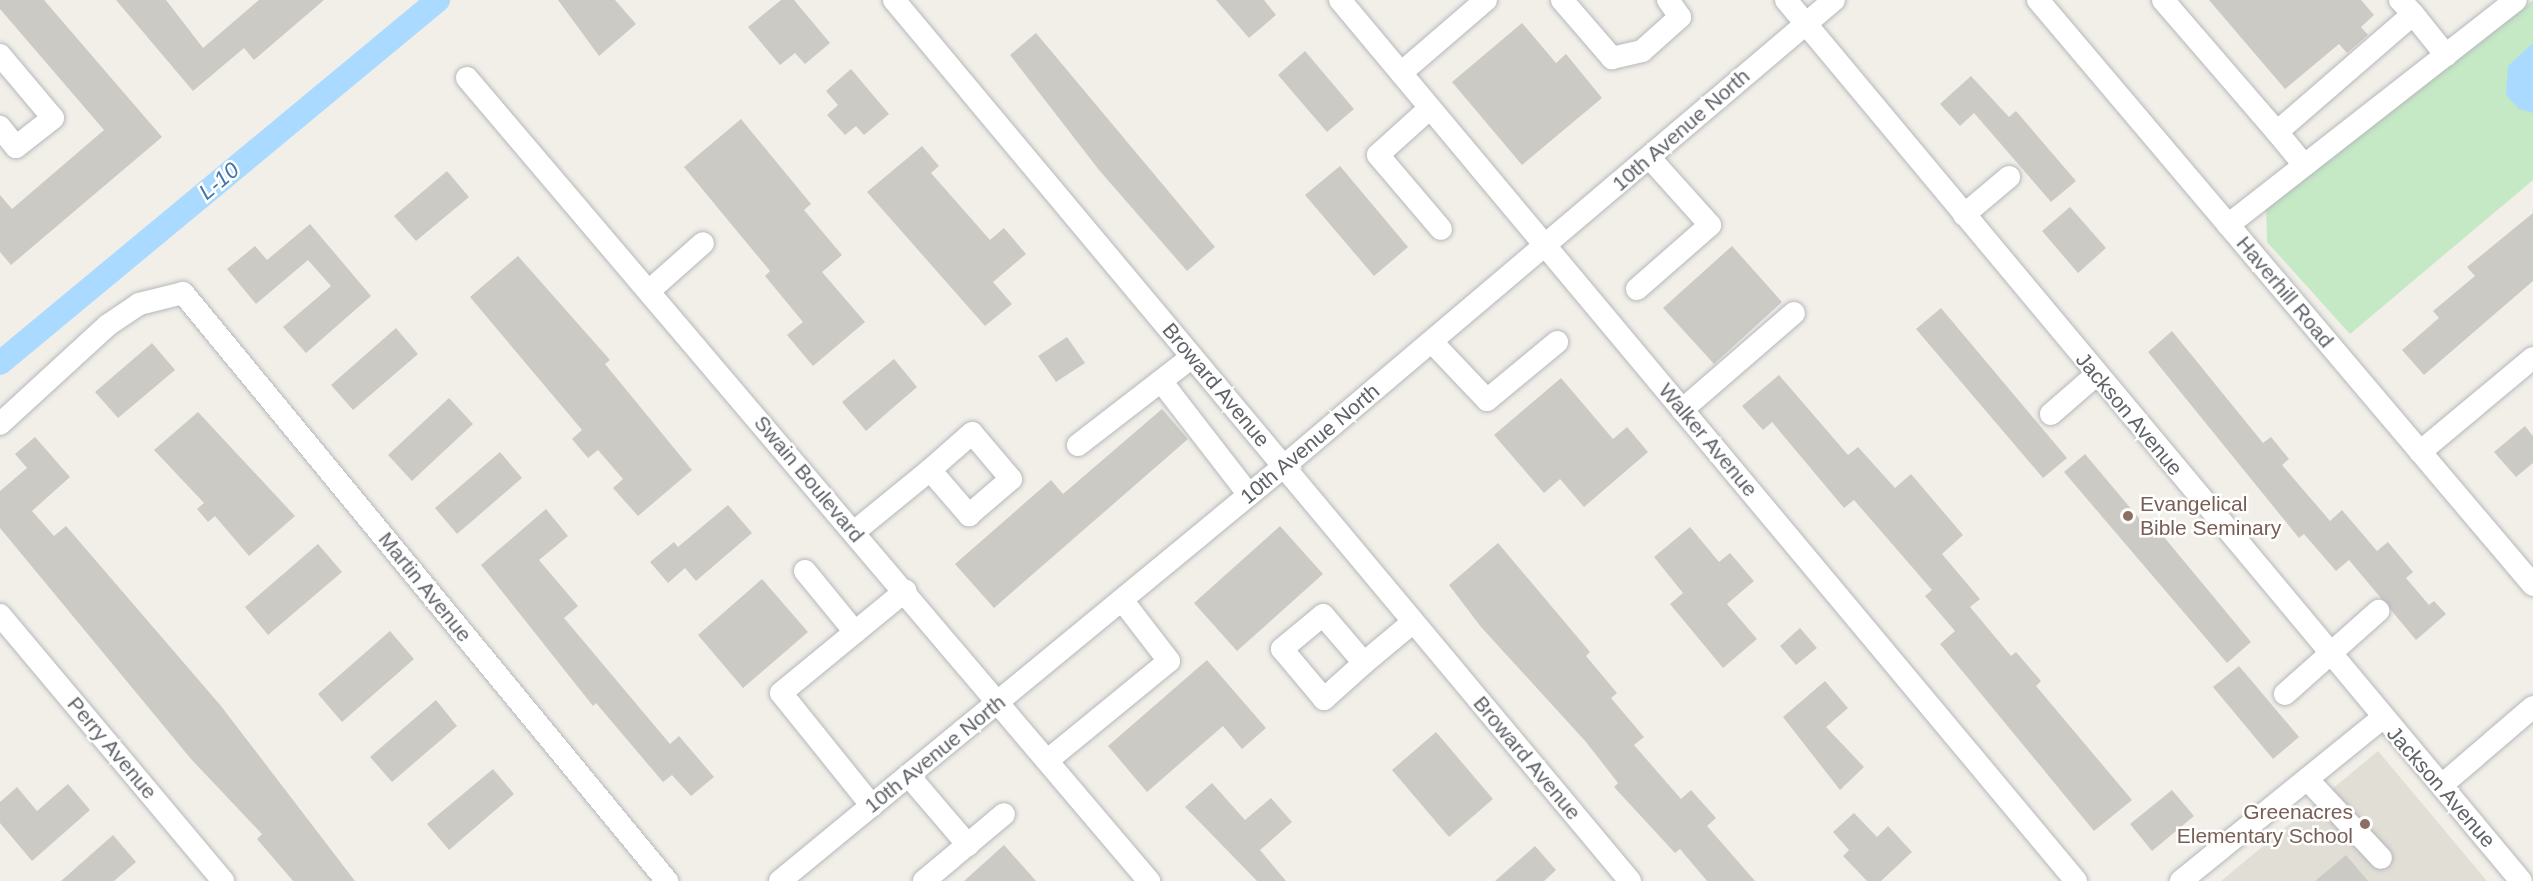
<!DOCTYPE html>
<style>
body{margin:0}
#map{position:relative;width:2533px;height:881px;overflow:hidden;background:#f1efe8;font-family:Helvetica,sans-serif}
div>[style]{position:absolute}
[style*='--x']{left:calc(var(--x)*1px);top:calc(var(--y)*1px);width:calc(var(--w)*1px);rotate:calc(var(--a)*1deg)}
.education>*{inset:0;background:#e1ded6}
.green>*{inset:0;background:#c5e8c5}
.water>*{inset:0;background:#aadaff}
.canal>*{height:24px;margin:-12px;padding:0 12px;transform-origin:12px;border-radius:12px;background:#aadaff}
.building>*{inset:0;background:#cccac5}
.roads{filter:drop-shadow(0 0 2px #b5b8bc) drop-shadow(0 0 2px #b5b8bc)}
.minor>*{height:22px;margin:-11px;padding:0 11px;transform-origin:11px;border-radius:11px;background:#fff}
.dots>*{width:16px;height:16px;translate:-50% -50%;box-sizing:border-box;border:3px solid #fff;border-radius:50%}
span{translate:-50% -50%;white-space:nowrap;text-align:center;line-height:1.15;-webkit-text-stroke:5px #fff;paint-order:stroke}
.street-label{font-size:21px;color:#5f6368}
.education-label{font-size:21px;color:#785e54}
.left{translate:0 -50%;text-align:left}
.right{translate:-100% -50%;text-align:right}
.water-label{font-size:22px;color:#4174aa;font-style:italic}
</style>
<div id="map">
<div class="education">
<i style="clip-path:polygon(2378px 751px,2487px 881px,2221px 881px)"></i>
</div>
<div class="green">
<i style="clip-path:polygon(2533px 0,2533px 180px,2350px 334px,2267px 242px,2266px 203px)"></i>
</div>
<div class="water">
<i style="clip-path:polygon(2533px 43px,2533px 113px,2519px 109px,2506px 95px,2508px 66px)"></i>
</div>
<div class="canal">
<i style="--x:0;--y:363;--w:569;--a:-39.65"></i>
</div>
<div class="building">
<i style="clip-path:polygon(0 0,44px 0,162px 137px,11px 265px,0 252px,0 195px,12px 209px,104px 130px,0 9px)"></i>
<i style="clip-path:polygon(116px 0,166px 0,203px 48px,259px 0,324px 0,254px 60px,244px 48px,193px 91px)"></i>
<i style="clip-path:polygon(558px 0,615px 0,636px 24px,599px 56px)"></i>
<i style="clip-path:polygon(781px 0,794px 0,830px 43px,805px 64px,795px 53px,780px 65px,748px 27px)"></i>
<i style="clip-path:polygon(1216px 0,1264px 0,1276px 15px,1249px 38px)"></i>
<i style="clip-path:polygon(2209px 0,2361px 0,2374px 15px,2361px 27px,2368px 35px,2347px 53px,2339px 44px,2285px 89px)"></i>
<i style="clip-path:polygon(1522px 23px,1556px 63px,1566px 54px,1602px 98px,1522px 165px,1452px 82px)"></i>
<i style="clip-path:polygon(1036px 33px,1215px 247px,1187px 271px,1099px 170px,1010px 55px)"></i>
<i style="clip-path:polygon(1305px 51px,1354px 109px,1327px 132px,1278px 75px)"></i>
<i style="clip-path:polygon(851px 69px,889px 114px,864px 135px,856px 126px,845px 135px,827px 115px,838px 105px,826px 91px)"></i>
<i style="clip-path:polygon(1971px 76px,2009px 117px,2016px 111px,2076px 181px,2051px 202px,1974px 113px,1960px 126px,1940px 104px)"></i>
<i style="clip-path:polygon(741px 119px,811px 204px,804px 210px,842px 255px,822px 272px,865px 322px,813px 366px,787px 335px,803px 322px,765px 276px,770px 271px,684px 167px)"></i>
<i style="clip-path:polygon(922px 146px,939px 166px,931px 173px,990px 240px,1004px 228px,1026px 254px,993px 282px,1012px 304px,985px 326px,867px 192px)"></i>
<i style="clip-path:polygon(1340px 166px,1408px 247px,1374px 276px,1305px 195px)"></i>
<i style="clip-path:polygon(447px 171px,469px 197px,416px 241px,394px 216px)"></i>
<i style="clip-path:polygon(2070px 207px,2106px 248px,2078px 273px,2042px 231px)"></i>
<i style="clip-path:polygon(2533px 213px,2533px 281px,2424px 375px,2402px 350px,2439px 318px,2433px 311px,2475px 276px,2467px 267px)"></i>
<i style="clip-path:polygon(310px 224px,371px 296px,306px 353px,283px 327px,331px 286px,308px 260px,256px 304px,227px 269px,255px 246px,267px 260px)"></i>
<i style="clip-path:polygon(1732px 246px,1782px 302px,1714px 364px,1663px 308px)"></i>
<i style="clip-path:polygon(518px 256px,610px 360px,605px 364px,692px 470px,638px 516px,613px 488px,623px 479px,598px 450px,588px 458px,572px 439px,582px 430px,470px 297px)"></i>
<i style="clip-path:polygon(1941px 308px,2067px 458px,2043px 478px,1916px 329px)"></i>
<i style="clip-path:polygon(396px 328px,418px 354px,353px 410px,331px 385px)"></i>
<i style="clip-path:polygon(2172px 331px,2263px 443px,2271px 437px,2289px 459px,2282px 465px,2330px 521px,2342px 510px,2377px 551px,2388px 542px,2413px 572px,2406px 578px,2429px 605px,2434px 601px,2446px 614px,2416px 640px,2349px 560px,2336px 571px,2304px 534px,2299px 538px,2148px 352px)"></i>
<i style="clip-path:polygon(1067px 337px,1085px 363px,1056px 382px,1038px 356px)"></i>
<i style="clip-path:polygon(152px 343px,175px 370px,118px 418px,95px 392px)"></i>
<i style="clip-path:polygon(894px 359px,917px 387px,866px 431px,842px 402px)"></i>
<i style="clip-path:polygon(1779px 375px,1848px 455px,1858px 447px,1895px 488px,1911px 474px,1963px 535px,1942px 554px,1980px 599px,1970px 607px,2011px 656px,2016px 652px,2041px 681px,2036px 686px,2132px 800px,2094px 831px,1940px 644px,1955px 631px,1925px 596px,1932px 590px,1854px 500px,1844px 508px,1772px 422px,1763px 430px,1742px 406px)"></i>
<i style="clip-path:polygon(1561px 378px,1613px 439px,1627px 427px,1648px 452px,1584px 507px,1560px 479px,1544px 493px,1494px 435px)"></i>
<i style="clip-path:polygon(449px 398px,473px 424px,412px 481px,388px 455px)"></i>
<i style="clip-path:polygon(1162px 409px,1188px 439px,994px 608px,955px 564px,1051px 480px,1063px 494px)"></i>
<i style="clip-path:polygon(198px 412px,295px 516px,249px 556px,215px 516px,208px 522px,197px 509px,204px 503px,154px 450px)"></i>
<i style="clip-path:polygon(2525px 426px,2533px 436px,2533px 463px,2516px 477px,2494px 452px)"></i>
<i style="clip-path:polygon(35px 437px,70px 477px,32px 511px,54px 536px,66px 526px,221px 706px,355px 881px,293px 881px,257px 839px,262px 834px,191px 759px,0 528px,0 491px,27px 468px,15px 454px)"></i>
<i style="clip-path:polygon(500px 452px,522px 478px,457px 534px,435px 508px)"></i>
<i style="clip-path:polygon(2085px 454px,2153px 535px,2159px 531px,2251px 642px,2227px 663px,2064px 472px)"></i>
<i style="clip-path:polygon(728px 505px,752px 533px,696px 581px,685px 568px,668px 583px,650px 562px,674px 542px,678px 547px)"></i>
<i style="clip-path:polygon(546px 509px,568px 536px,539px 560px,578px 606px,564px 618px,670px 744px,679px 736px,714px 777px,691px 796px,672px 775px,663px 782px,596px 703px,593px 706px,481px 565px)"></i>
<i style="clip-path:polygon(1280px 526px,1323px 574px,1237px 651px,1194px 603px)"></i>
<i style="clip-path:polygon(1690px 527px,1719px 562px,1730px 553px,1754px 581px,1727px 604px,1757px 639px,1723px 668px,1670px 604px,1683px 593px,1654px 557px)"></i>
<i style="clip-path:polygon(1498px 543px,1590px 652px,1586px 656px,1617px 693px,1611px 698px,1644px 737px,1634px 745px,1681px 799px,1691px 790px,1716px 818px,1707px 826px,1755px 881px,1707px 881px,1680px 849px,1675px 853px,1614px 787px,1618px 783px,1586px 742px,1481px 627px,1449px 585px)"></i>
<i style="clip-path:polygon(318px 544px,342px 572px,268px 635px,245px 607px)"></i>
<i style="clip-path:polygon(762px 579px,808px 632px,743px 688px,698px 635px)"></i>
<i style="clip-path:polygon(1800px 628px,1817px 648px,1796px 665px,1780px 646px)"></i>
<i style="clip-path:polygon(390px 631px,414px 659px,342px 722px,318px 694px)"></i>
<i style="clip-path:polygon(1207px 660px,1266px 728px,1242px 749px,1223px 726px,1147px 792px,1108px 746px)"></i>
<i style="clip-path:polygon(2239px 666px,2299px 737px,2273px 759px,2213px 687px)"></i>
<i style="clip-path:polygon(1825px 681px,1848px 708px,1826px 727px,1864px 767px,1840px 790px,1783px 717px)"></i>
<i style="clip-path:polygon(436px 700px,457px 726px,392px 782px,370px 757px)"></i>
<i style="clip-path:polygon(1436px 732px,1493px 799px,1449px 837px,1392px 770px)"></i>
<i style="clip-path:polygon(493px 769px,514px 794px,449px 850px,427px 824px)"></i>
<i style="clip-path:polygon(1212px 783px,1245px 820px,1271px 798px,1292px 822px,1260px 850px,1286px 881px,1257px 881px,1185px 807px)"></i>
<i style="clip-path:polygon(68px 784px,90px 810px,32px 861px,0 823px,0 802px,17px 787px,37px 811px)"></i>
<i style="clip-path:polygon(2172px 790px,2194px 816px,2152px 851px,2130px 824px)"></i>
<i style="clip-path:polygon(1854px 813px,1877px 837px,1888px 826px,1912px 852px,1881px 881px,1867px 881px,1843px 856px,1849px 850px,1833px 832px)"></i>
<i style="clip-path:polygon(113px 835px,136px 862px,114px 881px,61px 881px)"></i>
<i style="clip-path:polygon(1004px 845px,1036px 881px,964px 881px)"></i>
<i style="clip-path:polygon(1535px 846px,1556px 870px,1544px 881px,1495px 881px)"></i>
<i style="clip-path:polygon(2346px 855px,2368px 881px,2315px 881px)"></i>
</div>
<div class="roads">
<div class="minor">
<i style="--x:894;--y:0;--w:1148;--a:50.12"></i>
<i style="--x:1340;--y:0;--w:1148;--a:50.12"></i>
<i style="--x:1562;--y:0;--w:77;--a:49.2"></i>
<i style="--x:1612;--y:58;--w:31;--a:-13"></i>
<i style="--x:1642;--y:51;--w:51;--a:-41.8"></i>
<i style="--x:1680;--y:17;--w:21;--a:-125"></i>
<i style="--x:1786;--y:0;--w:1147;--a:50.16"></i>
<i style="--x:2038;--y:0;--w:766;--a:49.76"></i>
<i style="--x:2163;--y:0;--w:174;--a:49.2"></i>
<i style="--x:2277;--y:132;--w:180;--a:-40.9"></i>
<i style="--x:2413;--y:14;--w:19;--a:-133"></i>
<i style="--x:2413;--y:14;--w:53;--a:51.2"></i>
<i style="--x:0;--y:55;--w:82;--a:49.9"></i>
<i style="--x:53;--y:118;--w:47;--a:141.9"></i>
<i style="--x:16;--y:147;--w:26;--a:-129"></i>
<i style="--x:1401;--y:73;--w:112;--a:-40.7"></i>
<i style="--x:467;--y:78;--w:1054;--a:49.66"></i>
<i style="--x:1430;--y:108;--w:70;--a:137.9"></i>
<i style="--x:1378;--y:155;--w:97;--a:49.6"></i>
<i style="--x:2277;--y:132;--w:43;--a:50.7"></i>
<i style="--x:1964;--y:215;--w:59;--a:-40.2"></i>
<i style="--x:2228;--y:225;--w:365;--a:-38"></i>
<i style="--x:1637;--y:289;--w:97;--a:-41.2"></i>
<i style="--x:1710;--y:225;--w:91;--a:-131.9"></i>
<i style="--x:649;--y:291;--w:72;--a:-41.6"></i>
<i style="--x:1432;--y:342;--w:80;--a:46.5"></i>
<i style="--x:1487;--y:400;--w:91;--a:-39.6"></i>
<i style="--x:1161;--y:381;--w:144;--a:52.3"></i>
<i style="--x:1682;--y:410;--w:148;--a:-40.9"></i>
<i style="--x:2051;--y:414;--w:61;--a:-41"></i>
<i style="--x:0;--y:424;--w:147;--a:-42.5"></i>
<i style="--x:108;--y:325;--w:37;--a:-34"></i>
<i style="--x:139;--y:304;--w:45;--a:-14"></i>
<i style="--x:183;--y:293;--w:762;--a:50.54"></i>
<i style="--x:1078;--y:445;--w:144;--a:-37.7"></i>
<i style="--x:2420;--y:452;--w:147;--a:-39.8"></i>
<i style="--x:854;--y:532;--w:98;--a:-39.2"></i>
<i style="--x:930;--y:470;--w:60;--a:49.1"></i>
<i style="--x:969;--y:515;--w:55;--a:-40.6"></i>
<i style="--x:1011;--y:479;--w:60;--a:-130.3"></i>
<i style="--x:972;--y:433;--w:56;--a:138.6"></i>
<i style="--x:805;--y:571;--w:79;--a:50.7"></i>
<i style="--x:0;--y:615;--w:347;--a:50"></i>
<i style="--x:1364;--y:663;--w:54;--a:138"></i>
<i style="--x:1324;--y:699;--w:65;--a:-130"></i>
<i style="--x:1282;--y:649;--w:53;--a:-39.7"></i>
<i style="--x:1323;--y:615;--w:63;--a:49.5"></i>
<i style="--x:1364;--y:663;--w:64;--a:-39.9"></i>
<i style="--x:2285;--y:694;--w:125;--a:-41.7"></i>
<i style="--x:1048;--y:760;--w:156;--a:-39.3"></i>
<i style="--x:1169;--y:661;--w:77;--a:-127.6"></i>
<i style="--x:909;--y:776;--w:91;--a:49.5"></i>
<i style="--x:2307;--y:779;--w:108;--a:46.9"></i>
<i style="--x:2442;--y:785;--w:120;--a:-40.6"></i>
<i style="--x:872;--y:806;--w:145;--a:-128.8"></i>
<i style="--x:781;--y:693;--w:161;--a:-39.4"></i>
<i style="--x:780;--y:881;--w:651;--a:-39.46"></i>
<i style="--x:1283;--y:467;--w:722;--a:-40.28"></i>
<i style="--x:924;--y:881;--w:104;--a:-39.9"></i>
<i style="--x:2181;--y:881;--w:259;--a:-39"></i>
</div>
</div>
<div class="dots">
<i style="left:2128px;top:516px;background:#8d6e63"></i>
<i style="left:2365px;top:824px;background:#8d6e63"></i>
</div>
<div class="street-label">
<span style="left:1681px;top:130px;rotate:-41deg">10th Avenue North</span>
<span style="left:2285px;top:292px;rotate:50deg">Haverhill Road</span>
<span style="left:1216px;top:385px;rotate:50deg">Broward Avenue</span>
<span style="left:2129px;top:414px;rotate:50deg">Jackson Avenue</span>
<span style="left:1708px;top:440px;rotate:50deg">Walker Avenue</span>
<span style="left:1310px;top:444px;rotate:-40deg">10th Avenue North</span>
<span style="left:809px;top:479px;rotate:50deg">Swain Boulevard</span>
<span style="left:425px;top:587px;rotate:51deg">Martin Avenue</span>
<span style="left:112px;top:748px;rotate:50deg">Perry Avenue</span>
<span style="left:935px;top:754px;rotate:-39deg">10th Avenue North</span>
<span style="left:1527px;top:758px;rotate:50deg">Broward Avenue</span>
<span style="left:2441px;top:787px;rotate:49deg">Jackson Avenue</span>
</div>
<div class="education-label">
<span class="left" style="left:2140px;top:516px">Evangelical<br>Bible Seminary</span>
<span class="right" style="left:2353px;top:824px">Greenacres<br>Elementary School</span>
</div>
<div class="water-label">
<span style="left:219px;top:181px;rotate:-40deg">L-10</span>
</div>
</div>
